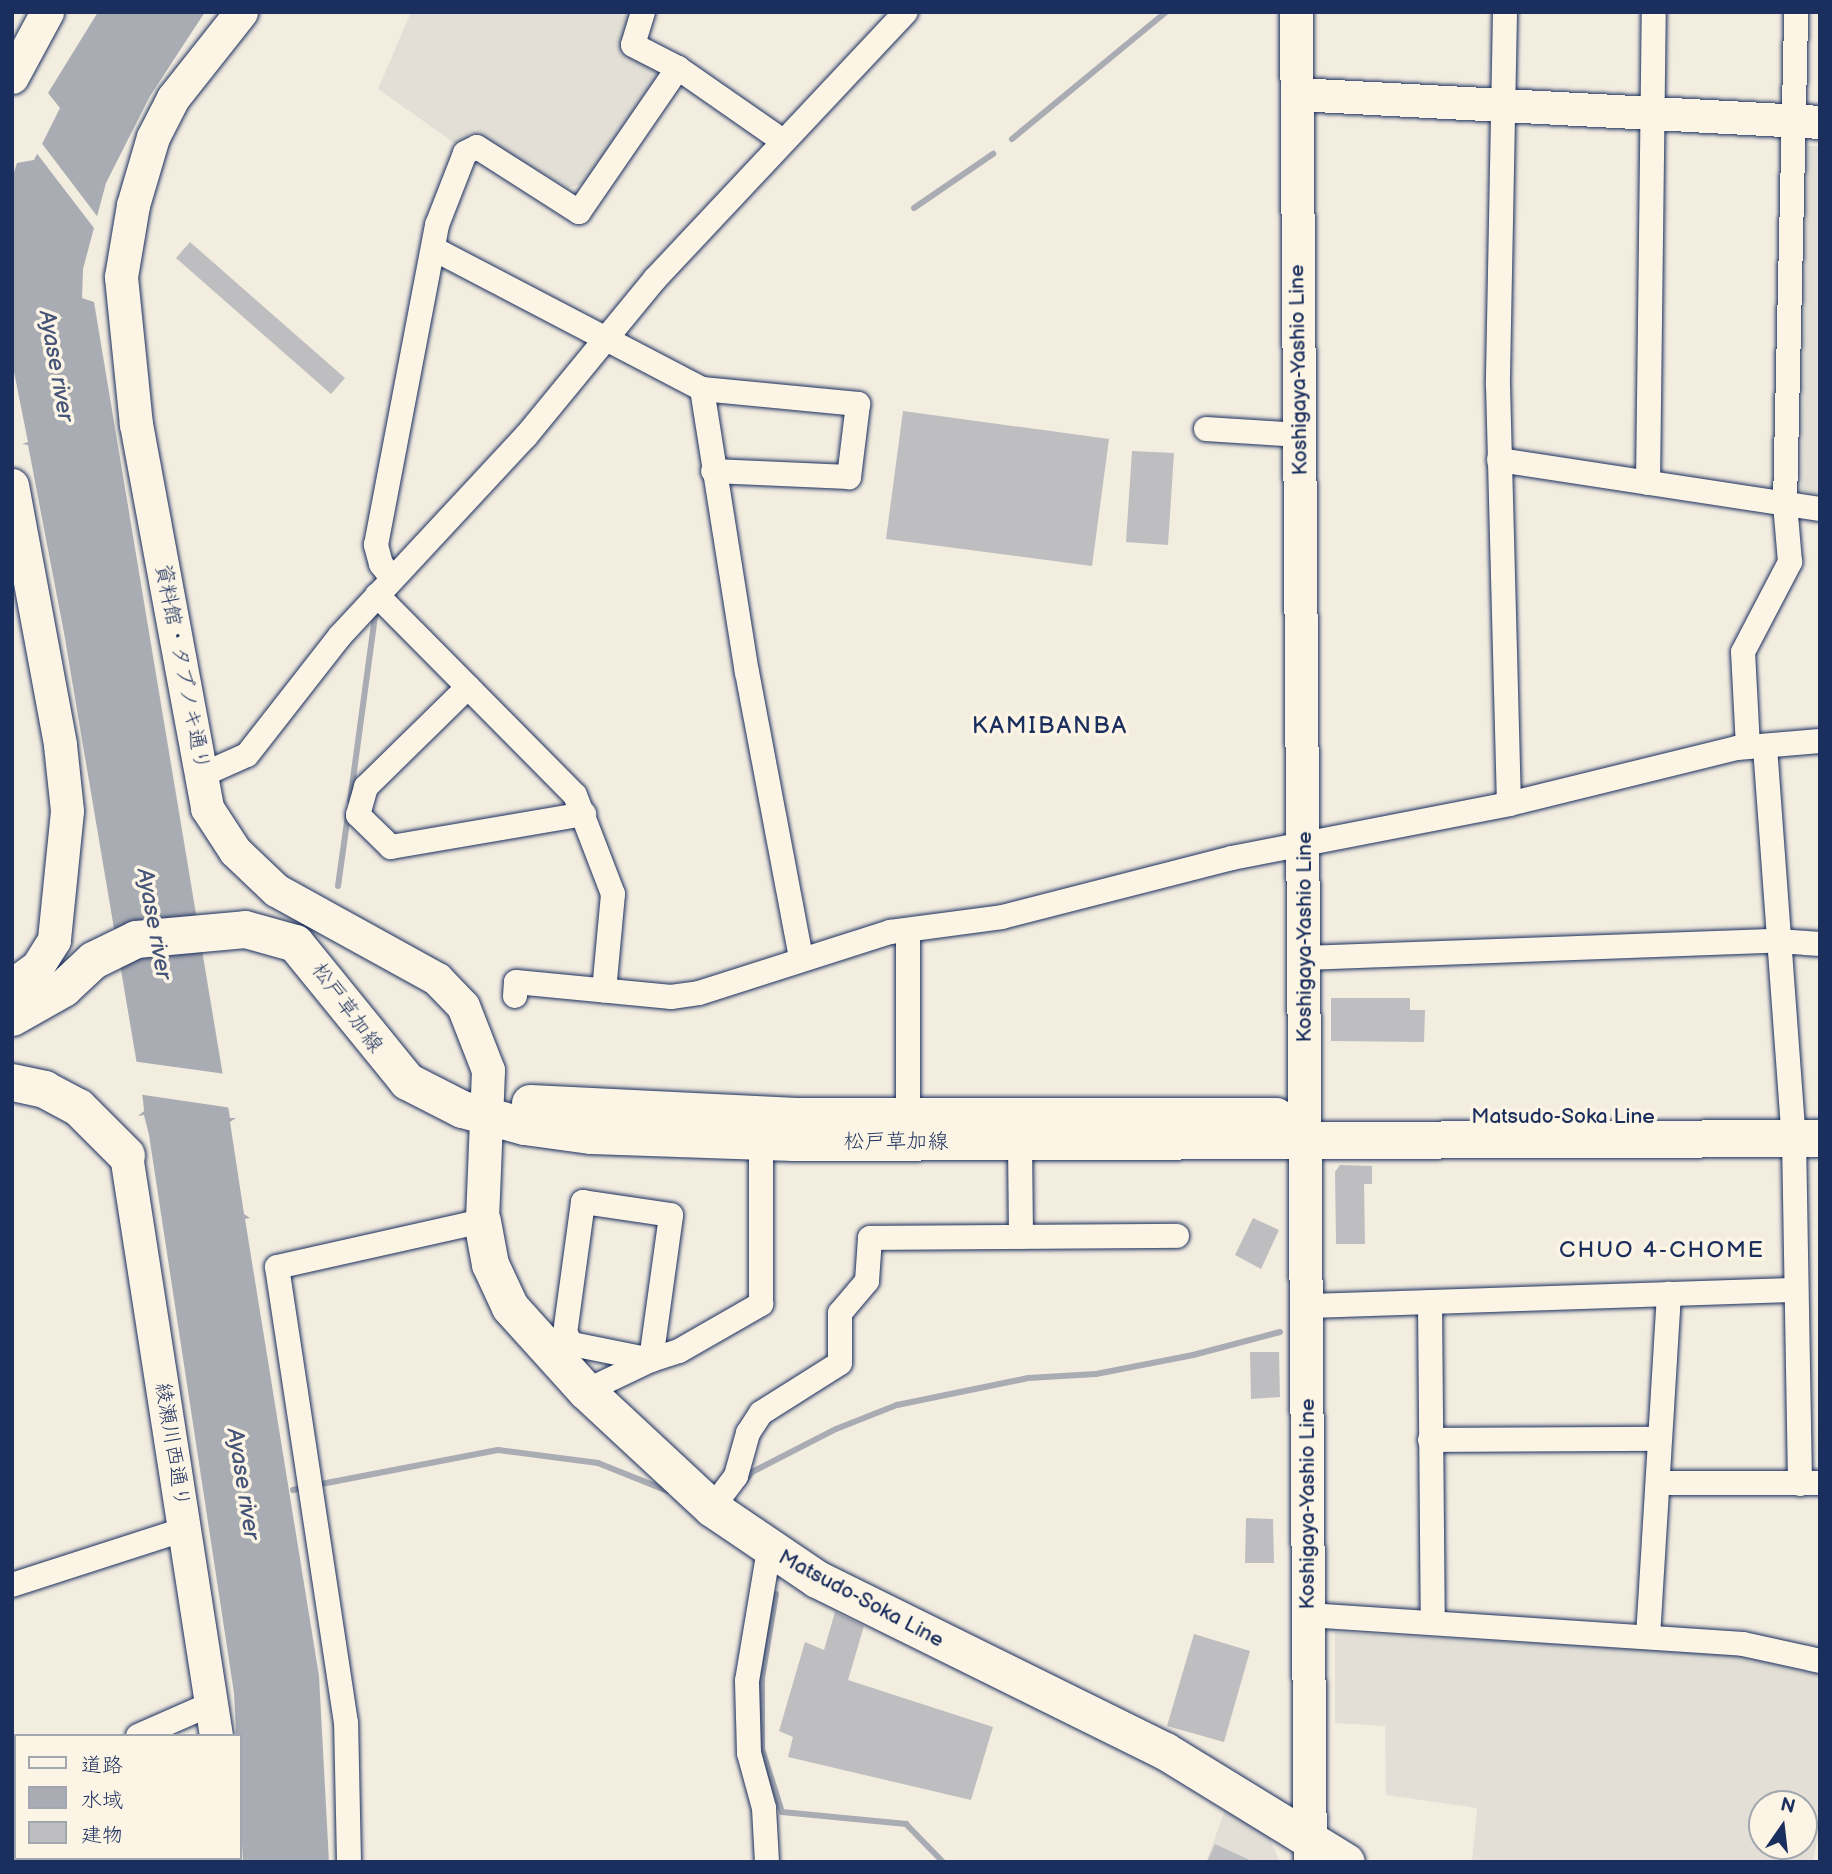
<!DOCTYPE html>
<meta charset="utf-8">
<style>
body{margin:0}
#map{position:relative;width:1832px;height:1874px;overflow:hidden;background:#f3ede0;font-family:"Balsamiq Sans","Klee One",sans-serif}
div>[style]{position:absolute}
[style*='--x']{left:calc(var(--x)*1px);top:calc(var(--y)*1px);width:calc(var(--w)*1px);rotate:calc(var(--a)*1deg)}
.built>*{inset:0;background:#e3dfd6}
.water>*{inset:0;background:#a9acb3}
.pier>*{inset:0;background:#f3ede0}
.stream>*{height:6px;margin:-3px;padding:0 3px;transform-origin:3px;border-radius:3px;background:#a9acb3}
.building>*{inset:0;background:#bebec0}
.roads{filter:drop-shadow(0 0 2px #1b2f5e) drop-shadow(0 0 2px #1b2f5e)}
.street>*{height:24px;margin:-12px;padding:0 12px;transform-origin:12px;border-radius:12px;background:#fcf5e5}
.secondary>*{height:33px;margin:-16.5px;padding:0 16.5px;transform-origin:16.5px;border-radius:16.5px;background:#fcf5e5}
.primary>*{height:37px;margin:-18.5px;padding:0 18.5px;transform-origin:18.5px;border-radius:18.5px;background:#fcf5e5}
span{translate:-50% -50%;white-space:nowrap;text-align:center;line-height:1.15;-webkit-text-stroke:7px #fcf5e5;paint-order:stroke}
.street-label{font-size:21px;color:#1b2f5e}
.water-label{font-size:23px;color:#465478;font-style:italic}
.neighbourhood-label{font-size:23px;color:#1b2f5e;letter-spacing:2px}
.quarter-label{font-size:24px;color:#1b2f5e;letter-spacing:2px}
.frame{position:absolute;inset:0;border:14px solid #1b2f5e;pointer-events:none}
.legend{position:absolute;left:14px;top:1734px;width:228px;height:126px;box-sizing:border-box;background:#fcf5e5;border:2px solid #a2a6af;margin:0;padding:9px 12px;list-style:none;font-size:21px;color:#1b2f5e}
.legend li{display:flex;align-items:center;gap:14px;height:35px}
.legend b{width:35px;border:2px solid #a2a6af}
.north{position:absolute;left:1748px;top:1790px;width:70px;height:70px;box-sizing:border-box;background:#fcf5e5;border:2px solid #a2a6af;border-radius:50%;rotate:14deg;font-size:19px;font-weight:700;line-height:28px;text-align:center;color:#1b2f5e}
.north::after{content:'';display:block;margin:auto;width:24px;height:32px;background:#1b2f5e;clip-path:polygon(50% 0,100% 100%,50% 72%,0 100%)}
</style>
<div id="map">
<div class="built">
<i style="clip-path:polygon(411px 12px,633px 12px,621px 52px,656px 69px,656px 81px,586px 183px,568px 188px,471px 132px,457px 145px,378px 89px)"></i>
<i style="clip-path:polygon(1808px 146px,1820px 146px,1820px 494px,1801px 491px)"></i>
<i style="clip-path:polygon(evenodd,1335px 1632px,1734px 1654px,1820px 1674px,1820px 1827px,1813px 1862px,1472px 1862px,1477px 1808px,1386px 1795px,1385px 1726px,1335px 1723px,1335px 1632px,1762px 1804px,1804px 1804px,1804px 1846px,1762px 1846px,1762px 1804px)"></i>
<i style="clip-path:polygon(1228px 1802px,1266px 1831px,1280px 1862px,1206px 1862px)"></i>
</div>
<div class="water">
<i style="clip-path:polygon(98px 12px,205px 12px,150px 96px,106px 183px,83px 269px,82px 298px,94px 302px,230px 1118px,236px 1118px,230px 1122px,244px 1214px,250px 1218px,245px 1219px,319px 1676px,329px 1862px,243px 1862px,234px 1693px,149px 1135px,144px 1115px,138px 1116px,144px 1111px,143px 1100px,64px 633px,28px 445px,22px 444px,28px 442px,12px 362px,12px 178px,17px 163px,34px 160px,60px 108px,48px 93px)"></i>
</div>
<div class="pier">
<i style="clip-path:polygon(40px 141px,100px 220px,97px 232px,35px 151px)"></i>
<i style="clip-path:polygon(131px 1061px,226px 1074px,232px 1108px,137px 1094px)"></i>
</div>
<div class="stream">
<i style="--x:1012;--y:139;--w:200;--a:-39.5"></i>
<i style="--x:914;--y:208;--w:96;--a:-34.4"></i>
<i style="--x:350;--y:801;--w:187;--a:-82.3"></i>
<i style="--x:338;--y:886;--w:72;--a:-82"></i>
<i style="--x:745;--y:1481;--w:11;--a:-52"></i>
<i style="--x:752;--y:1472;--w:94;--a:-27.1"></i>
<i style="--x:836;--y:1429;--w:66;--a:-21.5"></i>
<i style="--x:897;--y:1405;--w:134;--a:-11.6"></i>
<i style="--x:1028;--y:1378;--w:68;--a:-3.4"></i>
<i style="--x:1096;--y:1374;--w:99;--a:-11.1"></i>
<i style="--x:1193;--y:1355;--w:90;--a:-14.8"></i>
<i style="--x:316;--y:1485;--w:185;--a:-10.9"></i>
<i style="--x:498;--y:1450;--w:101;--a:7.4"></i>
<i style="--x:598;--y:1463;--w:75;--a:21.8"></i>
<i style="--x:293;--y:1490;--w:12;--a:-14"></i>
<i style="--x:776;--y:1594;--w:86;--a:99.4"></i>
<i style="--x:762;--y:1679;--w:70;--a:90"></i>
<i style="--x:762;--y:1749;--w:66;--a:72.4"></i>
<i style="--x:782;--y:1812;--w:125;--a:5.5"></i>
<i style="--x:906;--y:1824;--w:53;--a:45.8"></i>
</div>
<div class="building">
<i style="clip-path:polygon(190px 242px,345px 378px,331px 394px,176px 258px)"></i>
<i style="clip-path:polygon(903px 411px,1109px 439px,1092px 566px,886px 539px)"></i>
<i style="clip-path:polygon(1132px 451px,1174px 453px,1168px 545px,1126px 542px)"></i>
<i style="clip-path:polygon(1331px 998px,1410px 998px,1410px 1010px,1425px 1010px,1424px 1042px,1331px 1041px)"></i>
<i style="clip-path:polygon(1340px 1165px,1372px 1166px,1372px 1184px,1364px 1184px,1365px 1244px,1336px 1244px,1335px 1172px)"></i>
<i style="clip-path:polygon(1253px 1218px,1279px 1230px,1261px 1269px,1235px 1255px)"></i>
<i style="clip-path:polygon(1250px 1352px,1279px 1352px,1280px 1397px,1251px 1399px)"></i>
<i style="clip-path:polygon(1246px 1518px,1273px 1519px,1274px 1563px,1245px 1563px)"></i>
<i style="clip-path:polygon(835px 1612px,864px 1626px,848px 1680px,993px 1727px,971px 1800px,788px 1757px,793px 1737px,779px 1731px,805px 1642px,824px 1650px)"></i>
<i style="clip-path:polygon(1194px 1634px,1250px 1651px,1224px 1742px,1167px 1726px)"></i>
<i style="clip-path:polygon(1215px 1844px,1254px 1862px,1207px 1862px)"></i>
</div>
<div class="roads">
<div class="street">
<i style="--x:643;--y:12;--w:34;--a:107"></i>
<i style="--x:633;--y:45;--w:51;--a:27.1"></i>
<i style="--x:678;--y:68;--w:128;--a:34.8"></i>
<i style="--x:1505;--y:12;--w:373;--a:91.1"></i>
<i style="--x:1498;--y:385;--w:419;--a:88.5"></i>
<i style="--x:434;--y:249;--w:302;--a:27.6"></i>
<i style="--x:702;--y:389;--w:287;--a:81"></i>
<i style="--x:747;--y:672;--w:291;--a:79.3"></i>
<i style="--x:702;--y:389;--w:157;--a:5.5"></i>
<i style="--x:858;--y:404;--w:74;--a:97"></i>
<i style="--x:849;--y:477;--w:136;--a:-177.5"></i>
<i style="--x:1206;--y:429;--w:94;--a:3.7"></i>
<i style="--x:1499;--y:460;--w:325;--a:8.7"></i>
<i style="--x:1648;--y:483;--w:471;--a:-89.3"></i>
<i style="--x:392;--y:578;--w:18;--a:-128"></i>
<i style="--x:381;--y:564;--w:20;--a:-105"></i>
<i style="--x:376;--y:545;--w:326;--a:-79.2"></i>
<i style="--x:437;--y:225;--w:77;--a:-68.7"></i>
<i style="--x:465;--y:153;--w:13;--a:-27"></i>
<i style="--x:477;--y:147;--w:121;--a:32.5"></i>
<i style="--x:579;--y:212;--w:175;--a:-55.5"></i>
<i style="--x:377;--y:595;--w:281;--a:45.3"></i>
<i style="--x:575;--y:795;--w:106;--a:69"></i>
<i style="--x:613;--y:894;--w:97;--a:95.3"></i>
<i style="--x:468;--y:687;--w:143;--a:135.6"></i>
<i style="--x:366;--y:787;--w:29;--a:106"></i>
<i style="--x:358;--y:815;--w:46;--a:44.1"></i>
<i style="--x:391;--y:847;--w:196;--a:-9.7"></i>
<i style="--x:1748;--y:747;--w:95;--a:-93"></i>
<i style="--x:1743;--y:652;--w:102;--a:-62.4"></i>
<i style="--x:1790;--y:562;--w:58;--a:-94.9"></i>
<i style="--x:1785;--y:504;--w:492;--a:-88.7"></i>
<i style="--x:1765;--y:747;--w:392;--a:85.8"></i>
<i style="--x:1794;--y:1138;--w:346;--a:89"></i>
<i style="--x:202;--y:775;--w:49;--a:-24"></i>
<i style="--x:247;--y:755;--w:151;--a:-52"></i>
<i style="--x:340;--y:636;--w:273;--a:-47.1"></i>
<i style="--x:526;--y:436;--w:203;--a:-50.6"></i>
<i style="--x:655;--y:279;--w:366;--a:-46.8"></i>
<i style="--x:908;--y:930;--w:185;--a:90"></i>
<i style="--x:1304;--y:958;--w:474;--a:-2.1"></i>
<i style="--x:1778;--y:941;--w:42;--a:4.1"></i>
<i style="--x:515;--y:996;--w:14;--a:-86"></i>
<i style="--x:516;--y:982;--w:156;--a:5.5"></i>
<i style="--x:671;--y:997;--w:28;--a:-8"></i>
<i style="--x:699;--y:993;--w:201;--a:-17.7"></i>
<i style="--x:890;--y:932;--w:113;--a:-7.6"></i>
<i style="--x:1002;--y:917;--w:237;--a:-14.4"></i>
<i style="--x:1232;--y:858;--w:282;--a:-11"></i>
<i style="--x:1509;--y:804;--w:235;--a:-13.8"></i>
<i style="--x:1737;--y:748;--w:83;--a:-4.8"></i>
<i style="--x:1020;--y:1142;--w:95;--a:89.4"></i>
<i style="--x:1430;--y:1302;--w:321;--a:89.5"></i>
<i style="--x:1307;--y:1306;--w:488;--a:-1.9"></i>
<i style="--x:586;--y:1391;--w:72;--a:-25.5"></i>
<i style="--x:651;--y:1360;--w:146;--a:-82.1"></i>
<i style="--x:671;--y:1215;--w:89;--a:-171.6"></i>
<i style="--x:583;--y:1202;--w:132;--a:97.8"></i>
<i style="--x:565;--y:1333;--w:13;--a:58"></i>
<i style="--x:572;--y:1344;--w:81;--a:11.4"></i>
<i style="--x:651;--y:1360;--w:29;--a:-18"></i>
<i style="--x:679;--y:1351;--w:95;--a:-29.8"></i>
<i style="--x:761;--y:1304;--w:163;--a:-90"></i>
<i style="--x:1430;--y:1440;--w:229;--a:-0.3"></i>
<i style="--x:1658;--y:1483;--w:162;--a:0"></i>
<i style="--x:712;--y:1508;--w:40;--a:-53"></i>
<i style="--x:736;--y:1476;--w:45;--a:-74.4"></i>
<i style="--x:748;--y:1433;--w:24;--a:-57"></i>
<i style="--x:761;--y:1413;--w:93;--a:-32.3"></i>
<i style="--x:840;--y:1363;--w:50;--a:-90"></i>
<i style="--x:840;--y:1313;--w:42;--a:-49.8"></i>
<i style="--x:867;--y:1281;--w:43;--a:-86"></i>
<i style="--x:870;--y:1238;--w:307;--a:-0.4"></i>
<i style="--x:12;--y:1585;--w:182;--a:-17.9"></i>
<i style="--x:1308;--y:1615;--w:436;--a:3.8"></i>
<i style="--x:1743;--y:1644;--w:79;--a:12.4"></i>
<i style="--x:1648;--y:1637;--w:344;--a:-86.5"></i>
<i style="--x:138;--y:1736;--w:82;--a:-23.7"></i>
<i style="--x:12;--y:1791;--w:4;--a:-14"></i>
<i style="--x:349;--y:1862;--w:139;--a:-91.2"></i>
<i style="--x:346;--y:1723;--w:461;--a:-98.6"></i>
<i style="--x:277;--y:1267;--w:210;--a:-12.6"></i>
<i style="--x:767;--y:1862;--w:54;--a:-93.2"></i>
<i style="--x:764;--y:1808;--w:57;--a:-105.3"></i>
<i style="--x:749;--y:1753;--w:72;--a:-91.6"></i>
<i style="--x:747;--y:1681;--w:133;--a:-80.5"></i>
</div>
<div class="secondary">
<i style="--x:241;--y:12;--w:110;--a:128.3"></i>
<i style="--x:173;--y:98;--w:44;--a:117.1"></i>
<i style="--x:153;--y:137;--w:71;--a:106.4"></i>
<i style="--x:133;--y:205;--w:73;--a:99.5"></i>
<i style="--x:121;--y:277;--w:148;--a:84.2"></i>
<i style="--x:136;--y:424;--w:391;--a:79.5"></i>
<i style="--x:207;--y:808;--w:51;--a:56.9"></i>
<i style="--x:235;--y:851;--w:57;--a:43.6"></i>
<i style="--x:276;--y:890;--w:184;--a:28.9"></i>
<i style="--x:437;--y:979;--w:37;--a:46"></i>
<i style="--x:463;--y:1006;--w:69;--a:68.7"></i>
<i style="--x:488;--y:1070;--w:151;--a:92.3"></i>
<i style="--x:1296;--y:12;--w:1850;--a:89.57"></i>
<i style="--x:12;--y:77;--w:74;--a:-61.7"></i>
<i style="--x:1297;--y:94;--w:524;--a:3.06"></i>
<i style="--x:12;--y:485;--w:264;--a:79.5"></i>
<i style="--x:60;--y:745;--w:66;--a:83.9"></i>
<i style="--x:67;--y:811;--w:130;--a:95.8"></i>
<i style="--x:54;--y:940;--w:31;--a:122"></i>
<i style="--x:38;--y:966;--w:32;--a:144"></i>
<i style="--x:126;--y:1155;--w:588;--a:81.19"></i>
<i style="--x:220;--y:1862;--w:4;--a:-90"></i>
</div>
<div class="primary">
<i style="--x:12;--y:1017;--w:59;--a:-29.6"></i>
<i style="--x:63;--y:988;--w:41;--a:-43"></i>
<i style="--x:93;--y:960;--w:48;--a:-26"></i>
<i style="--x:136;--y:939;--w:109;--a:-5.2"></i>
<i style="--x:245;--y:929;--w:52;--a:15.6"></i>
<i style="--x:295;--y:943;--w:178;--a:50.9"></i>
<i style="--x:407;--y:1081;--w:62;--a:27"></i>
<i style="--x:462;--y:1109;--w:64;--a:15.3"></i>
<i style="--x:524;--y:1126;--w:68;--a:7.7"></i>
<i style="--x:591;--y:1135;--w:202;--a:2"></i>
<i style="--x:793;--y:1142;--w:1027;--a:-0.22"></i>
<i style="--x:12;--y:1082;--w:33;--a:12"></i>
<i style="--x:44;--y:1089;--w:38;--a:28"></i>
<i style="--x:78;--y:1107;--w:68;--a:45"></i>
<i style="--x:530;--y:1103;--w:266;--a:2.8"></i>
<i style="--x:796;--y:1116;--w:480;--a:0"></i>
<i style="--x:482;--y:1221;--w:44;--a:79.5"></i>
<i style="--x:490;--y:1264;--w:47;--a:65.1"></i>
<i style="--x:510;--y:1307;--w:113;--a:47.9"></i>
<i style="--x:586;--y:1391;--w:172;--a:42.9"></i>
<i style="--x:712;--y:1508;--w:127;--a:34.1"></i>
<i style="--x:817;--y:1579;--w:388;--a:26.3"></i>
<i style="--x:1165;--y:1751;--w:212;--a:31.5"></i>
</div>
</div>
<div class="street-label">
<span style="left:1299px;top:370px;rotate:-91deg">Koshigaya-Yashio Line</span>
<span style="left:182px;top:667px;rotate:79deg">資料館・タブノキ通り</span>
<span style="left:1305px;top:937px;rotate:-90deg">Koshigaya-Yashio Line</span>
<span style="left:347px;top:1008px;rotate:54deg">松戸草加線</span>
<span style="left:1563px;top:1117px">Matsudo-Soka Line</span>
<span style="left:896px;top:1142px">松戸草加線</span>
<span style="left:172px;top:1445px;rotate:81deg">綾瀬川西通り</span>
<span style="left:1308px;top:1504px;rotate:-90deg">Koshigaya-Yashio Line</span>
<span style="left:861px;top:1599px;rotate:28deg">Matsudo-Soka Line</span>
</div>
<div class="water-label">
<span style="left:56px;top:366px;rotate:80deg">Ayase river</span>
<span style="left:154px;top:924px;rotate:80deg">Ayase river</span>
<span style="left:243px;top:1484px;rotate:81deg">Ayase river</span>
</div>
<div class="neighbourhood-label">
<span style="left:1662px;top:1250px">CHUO 4-CHOME</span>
</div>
<div class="quarter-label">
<span style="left:1050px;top:726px">KAMIBANBA</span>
</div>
<div class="frame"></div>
<ul class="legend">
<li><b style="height:9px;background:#fcf5e5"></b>道路</li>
<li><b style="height:19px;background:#a9acb3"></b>水域</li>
<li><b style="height:19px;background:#bebec0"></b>建物</li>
</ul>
<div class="north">N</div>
</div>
